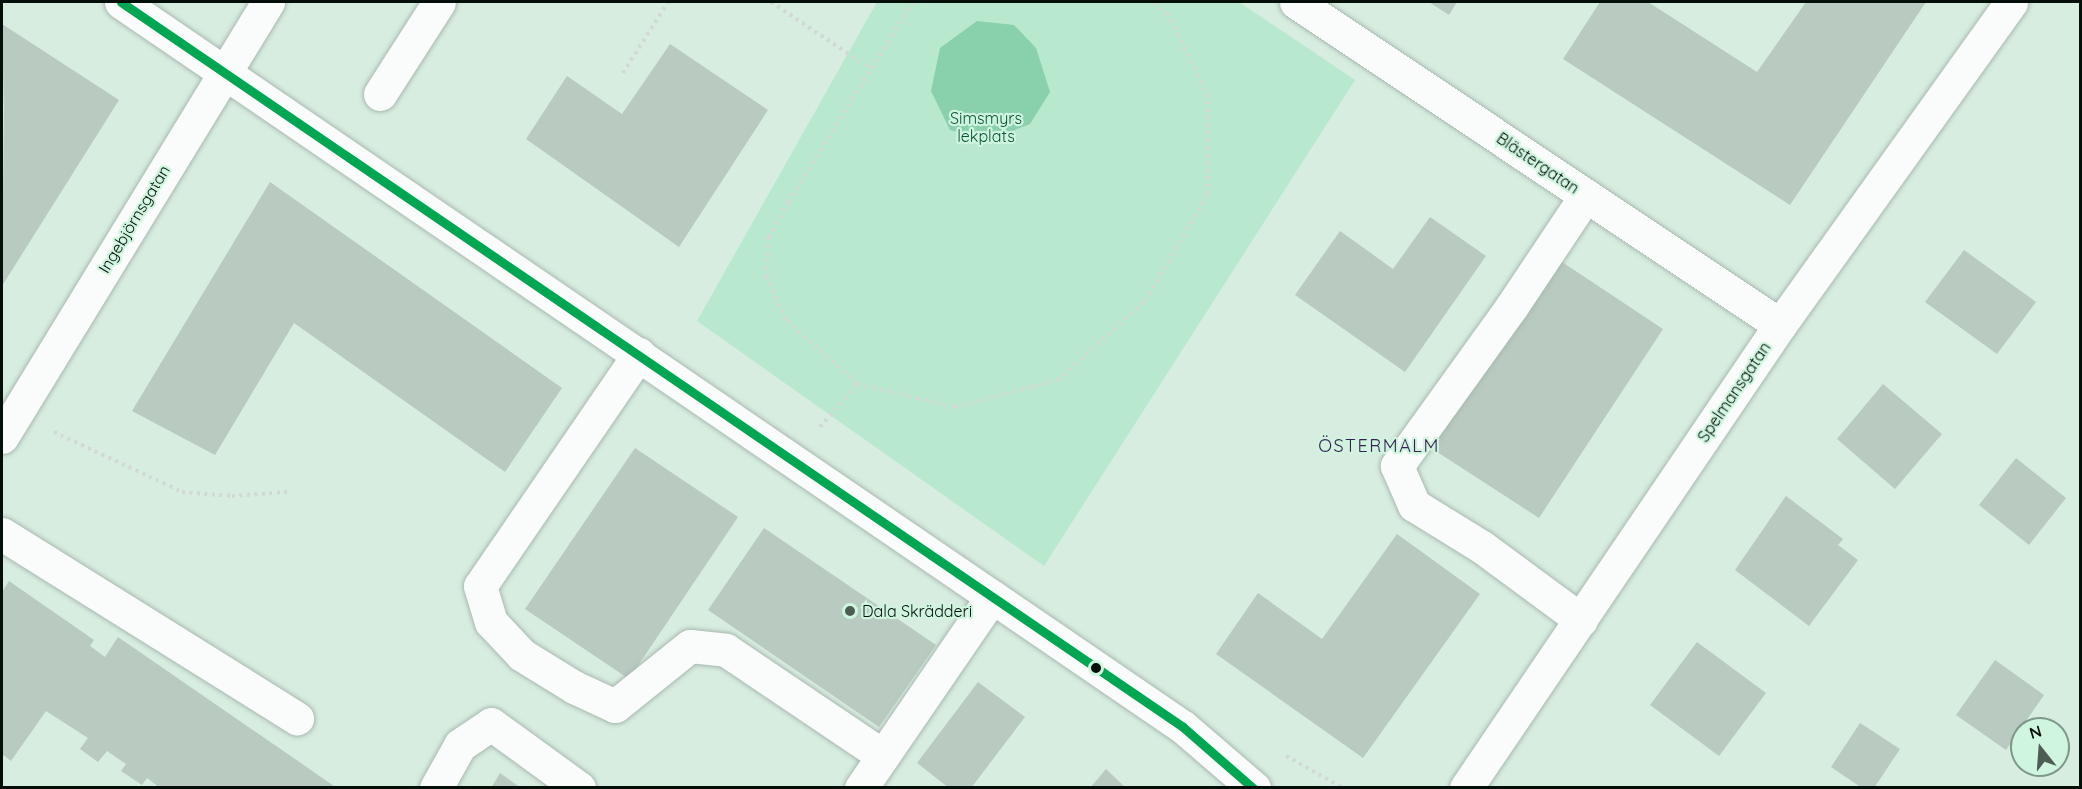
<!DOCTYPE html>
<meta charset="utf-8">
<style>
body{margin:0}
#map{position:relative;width:2082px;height:789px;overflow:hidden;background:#d7ede0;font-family:Quicksand,sans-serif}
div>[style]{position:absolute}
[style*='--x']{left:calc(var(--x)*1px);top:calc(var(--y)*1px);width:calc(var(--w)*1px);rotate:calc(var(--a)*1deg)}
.green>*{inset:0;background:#b8e8cd}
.water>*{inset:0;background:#89d0ac}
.building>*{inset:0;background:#b9cac0}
.path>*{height:4px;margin-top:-2px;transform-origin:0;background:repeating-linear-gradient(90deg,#d2d8d4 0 3px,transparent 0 7.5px)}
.roads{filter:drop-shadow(0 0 2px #a9b9b0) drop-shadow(0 0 2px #a9b9b0)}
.minor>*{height:33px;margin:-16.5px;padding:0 16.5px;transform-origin:16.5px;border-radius:16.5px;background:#f9fcfa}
.bus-1>*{height:9px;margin:-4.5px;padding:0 4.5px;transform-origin:4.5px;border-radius:4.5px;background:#00a651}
.dots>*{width:16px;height:16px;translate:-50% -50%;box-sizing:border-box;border:3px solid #cff5df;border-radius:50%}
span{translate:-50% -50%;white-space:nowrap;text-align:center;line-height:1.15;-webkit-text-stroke:4.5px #cff5df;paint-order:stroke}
.park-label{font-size:16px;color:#065335}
.street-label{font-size:16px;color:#030f08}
.poi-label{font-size:16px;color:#030f08}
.left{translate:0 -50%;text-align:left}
.neighbourhood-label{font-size:18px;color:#3a1d55;letter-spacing:1.5px}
.frame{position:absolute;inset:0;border:3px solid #030f08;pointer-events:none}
.north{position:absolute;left:2010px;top:717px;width:60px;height:60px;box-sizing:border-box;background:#cff5df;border:2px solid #7d9989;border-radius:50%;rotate:343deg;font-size:16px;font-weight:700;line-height:24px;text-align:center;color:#030f08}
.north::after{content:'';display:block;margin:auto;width:21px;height:27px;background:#4d5d54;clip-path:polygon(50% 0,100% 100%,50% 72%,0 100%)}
</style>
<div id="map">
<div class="green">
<i style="clip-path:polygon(877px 2px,1239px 2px,1355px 80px,1044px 566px,697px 321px)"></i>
</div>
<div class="water">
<i style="clip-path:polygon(977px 21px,1014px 25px,1036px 48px,1050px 92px,1030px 124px,990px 140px,950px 130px,931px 91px,940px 48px)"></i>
</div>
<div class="building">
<i style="clip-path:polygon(1429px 2px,1457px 2px,1449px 15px)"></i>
<i style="clip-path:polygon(1600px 2px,1648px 2px,1757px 72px,1806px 2px,1926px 2px,1790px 205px,1563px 59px)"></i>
<i style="clip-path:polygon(2px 24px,119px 100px,2px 286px,4px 110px)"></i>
<i style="clip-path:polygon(670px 44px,768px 110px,679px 247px,526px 139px,567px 76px,622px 114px)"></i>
<i style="clip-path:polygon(270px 182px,562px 388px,505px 472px,294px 323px,215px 455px,132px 411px)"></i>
<i style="clip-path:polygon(1430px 217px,1486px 256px,1405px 372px,1295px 295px,1340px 231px,1393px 269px)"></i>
<i style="clip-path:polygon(1964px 250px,2036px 302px,1997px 354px,1925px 302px)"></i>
<i style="clip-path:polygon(1556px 258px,1663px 329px,1539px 518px,1431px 448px)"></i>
<i style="clip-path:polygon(1883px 384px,1942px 434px,1895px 489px,1837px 439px)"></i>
<i style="clip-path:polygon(635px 448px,738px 517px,629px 679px,525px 609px)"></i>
<i style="clip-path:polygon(2016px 458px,2066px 498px,2029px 545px,1979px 505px)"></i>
<i style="clip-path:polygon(1786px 496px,1843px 539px,1838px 545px,1858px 560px,1809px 626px,1735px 570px)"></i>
<i style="clip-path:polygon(764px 528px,936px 645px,879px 727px,708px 610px)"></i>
<i style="clip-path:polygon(1397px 534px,1480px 594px,1363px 758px,1216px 654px,1258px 593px,1322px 639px)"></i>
<i style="clip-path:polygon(9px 581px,94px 640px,90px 646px,105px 657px,118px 637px,337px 788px,160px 788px,147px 778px,142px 785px,121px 771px,126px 764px,107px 751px,98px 762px,80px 749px,88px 738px,46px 711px,11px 761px,2px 754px,2px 592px)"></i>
<i style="clip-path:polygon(1697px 642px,1766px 693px,1719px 756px,1650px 705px)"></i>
<i style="clip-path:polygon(1995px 660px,2044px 695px,2006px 750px,1956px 715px)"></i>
<i style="clip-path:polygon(978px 682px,1025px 717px,971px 788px,949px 788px,917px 763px)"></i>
<i style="clip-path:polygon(1860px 723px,1900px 749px,1874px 788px,1862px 788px,1831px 767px)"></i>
<i style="clip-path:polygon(1106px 769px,1126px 788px,1090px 788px)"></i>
<i style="clip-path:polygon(500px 773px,521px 788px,491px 788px)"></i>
</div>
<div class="path">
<i style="--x:771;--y:2;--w:120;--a:33.8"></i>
<i style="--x:913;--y:2;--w:236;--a:122"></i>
<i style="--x:788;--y:202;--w:40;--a:118"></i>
<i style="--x:769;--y:237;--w:39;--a:94"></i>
<i style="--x:766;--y:276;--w:50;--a:65"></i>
<i style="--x:787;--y:321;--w:95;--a:41.6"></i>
<i style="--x:858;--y:384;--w:100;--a:13.3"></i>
<i style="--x:955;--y:407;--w:106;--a:-14.7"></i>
<i style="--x:1058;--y:380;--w:118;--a:-42.2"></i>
<i style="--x:1145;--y:301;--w:124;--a:-59.5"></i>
<i style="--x:1208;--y:194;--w:97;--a:-90"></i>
<i style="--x:1208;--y:97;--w:92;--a:-115.7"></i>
<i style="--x:1168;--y:14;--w:20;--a:-143"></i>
<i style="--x:623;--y:73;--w:84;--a:-57.6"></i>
<i style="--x:820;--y:427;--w:57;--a:-48.5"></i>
<i style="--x:54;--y:432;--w:141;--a:25.1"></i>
<i style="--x:182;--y:492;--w:50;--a:4.6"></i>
<i style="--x:232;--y:496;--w:55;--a:-4.2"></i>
<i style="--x:1286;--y:756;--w:65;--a:29.3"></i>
</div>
<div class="roads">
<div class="minor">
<i style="--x:121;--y:2;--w:1286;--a:34.32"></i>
<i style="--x:1183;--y:727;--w:94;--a:40.7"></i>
<i style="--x:1296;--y:2;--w:582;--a:33.72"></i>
<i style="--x:380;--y:94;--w:109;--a:-57.3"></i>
<i style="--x:639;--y:354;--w:281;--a:124.4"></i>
<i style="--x:480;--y:586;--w:38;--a:73"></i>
<i style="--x:491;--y:622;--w:45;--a:46.8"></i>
<i style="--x:522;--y:655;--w:61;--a:31.6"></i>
<i style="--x:574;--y:687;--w:45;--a:24.9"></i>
<i style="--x:615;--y:706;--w:96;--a:-38.7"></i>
<i style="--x:690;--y:646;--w:36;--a:6"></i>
<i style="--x:726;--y:650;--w:189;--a:34"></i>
<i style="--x:2;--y:437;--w:510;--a:-58.55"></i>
<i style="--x:2;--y:534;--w:348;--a:32"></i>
<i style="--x:1581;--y:620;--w:123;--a:-143.6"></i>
<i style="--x:1482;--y:547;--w:80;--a:-148.3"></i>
<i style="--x:1414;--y:505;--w:43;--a:-113.6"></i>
<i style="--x:1397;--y:466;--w:197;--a:-54.3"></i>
<i style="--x:1512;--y:306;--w:133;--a:-56.3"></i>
<i style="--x:436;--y:788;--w:49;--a:-60.8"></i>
<i style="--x:460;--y:745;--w:37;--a:-34"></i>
<i style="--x:491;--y:724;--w:109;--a:36"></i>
<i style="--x:861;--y:788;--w:232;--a:-55.6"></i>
<i style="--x:1466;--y:788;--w:559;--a:-55.86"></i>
<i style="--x:1780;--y:325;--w:397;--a:-54.4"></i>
</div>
</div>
<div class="bus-1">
<i style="--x:121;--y:2;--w:1286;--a:34.32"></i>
<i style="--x:1183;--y:727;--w:93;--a:41.1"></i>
</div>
<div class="dots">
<i style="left:850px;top:611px;background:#4d5d54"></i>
<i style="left:1096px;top:668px;background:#030f08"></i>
</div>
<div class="park-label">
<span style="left:986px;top:127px">Simsmyrs<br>lekplats</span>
</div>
<div class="street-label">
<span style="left:1538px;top:163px;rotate:34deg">Blästergatan</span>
<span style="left:134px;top:219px;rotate:-59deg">Ingebjörnsgatan</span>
<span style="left:1734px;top:392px;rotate:-56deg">Spelmansgatan</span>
</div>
<div class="poi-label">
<span class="left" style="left:862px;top:611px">Dala Skrädderi</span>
</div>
<div class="neighbourhood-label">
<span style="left:1379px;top:446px">ÖSTERMALM</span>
</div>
<div class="frame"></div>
<div class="north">N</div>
</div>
